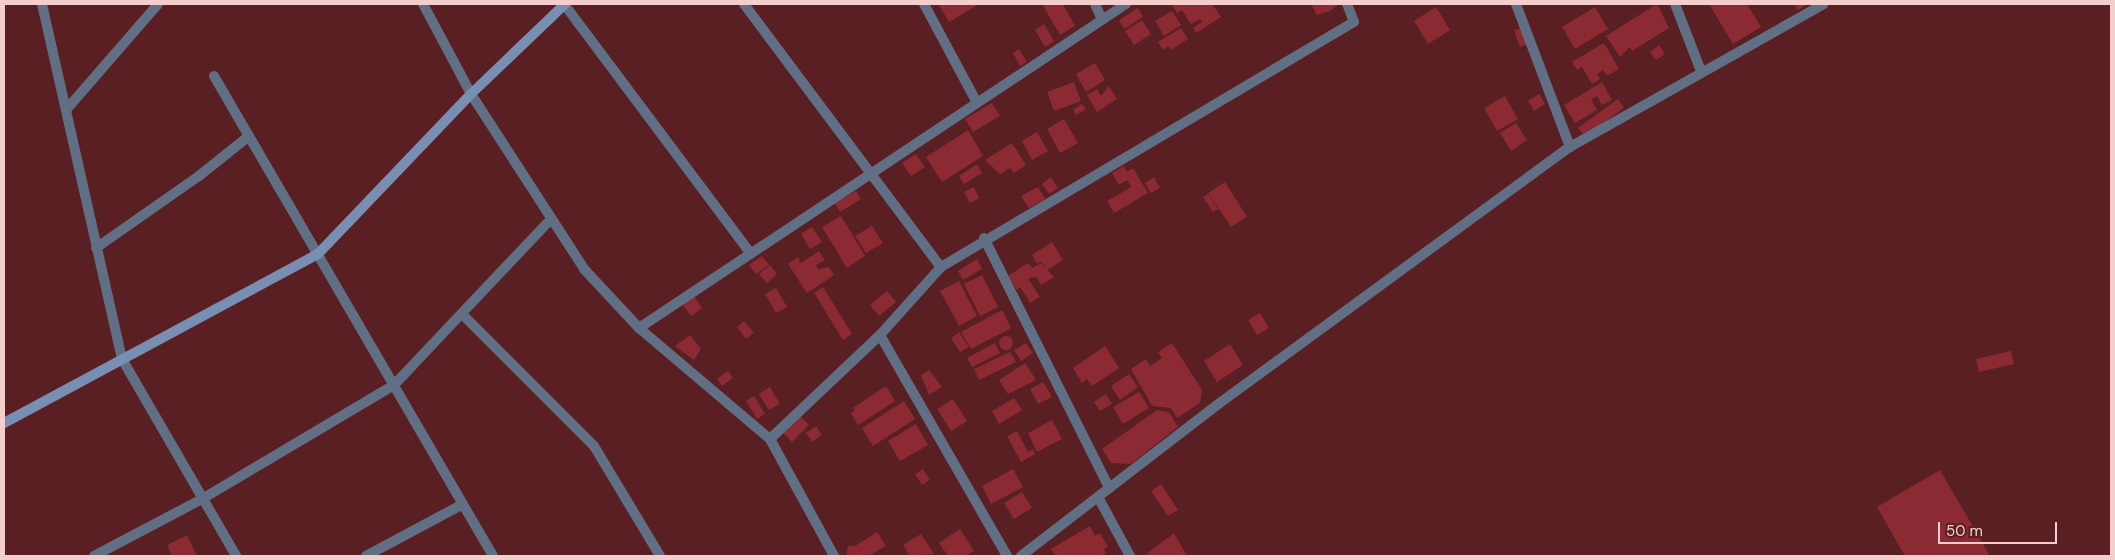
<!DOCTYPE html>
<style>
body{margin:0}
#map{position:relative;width:2115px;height:560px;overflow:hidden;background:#591f23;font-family:"DM Sans",sans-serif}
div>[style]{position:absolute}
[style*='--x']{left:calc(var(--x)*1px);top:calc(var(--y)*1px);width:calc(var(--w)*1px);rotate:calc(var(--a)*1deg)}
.building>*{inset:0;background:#8b2a33}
.round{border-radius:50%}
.street>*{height:10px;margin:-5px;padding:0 5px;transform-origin:5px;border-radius:5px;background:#616f85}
.secondary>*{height:10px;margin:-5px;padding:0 5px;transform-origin:5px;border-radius:5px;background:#788eb2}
span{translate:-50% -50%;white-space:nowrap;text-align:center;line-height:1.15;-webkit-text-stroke:4px #591f23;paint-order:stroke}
.frame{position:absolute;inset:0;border:5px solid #f4cecd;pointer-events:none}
.scale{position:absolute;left:1938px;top:522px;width:119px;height:22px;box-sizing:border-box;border:2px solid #f4cecd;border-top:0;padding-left:6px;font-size:15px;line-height:18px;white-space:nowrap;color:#f4cecd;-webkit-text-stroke:4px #591f23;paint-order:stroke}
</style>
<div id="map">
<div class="building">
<i style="clip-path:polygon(938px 4px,979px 4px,949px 22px)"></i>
<i style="clip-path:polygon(1042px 4px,1063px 4px,1075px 26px,1060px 35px)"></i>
<i style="clip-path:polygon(1171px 4px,1212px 4px,1221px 17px,1196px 33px,1193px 28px,1202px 22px,1200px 19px,1191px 24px,1182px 10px,1177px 13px)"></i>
<i style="clip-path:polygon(1311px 4px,1339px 4px,1330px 11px,1317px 15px)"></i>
<i style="clip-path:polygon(1657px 4px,1669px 28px,1632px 51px,1630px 47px,1620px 57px,1606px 36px)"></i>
<i style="clip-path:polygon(1709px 4px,1747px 4px,1761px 27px,1733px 44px)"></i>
<i style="clip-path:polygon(1794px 4px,1808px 4px,1798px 10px)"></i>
<i style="clip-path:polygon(1436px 7px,1450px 30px,1428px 44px,1414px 21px)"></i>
<i style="clip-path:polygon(1595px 7px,1608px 29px,1575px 49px,1562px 27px)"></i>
<i style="clip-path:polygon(1138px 8px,1143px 17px,1124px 29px,1119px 20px)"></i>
<i style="clip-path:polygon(1172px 11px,1181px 25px,1164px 36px,1155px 21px)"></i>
<i style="clip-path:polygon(1142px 20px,1151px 34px,1134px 45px,1125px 31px)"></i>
<i style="clip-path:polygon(1044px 24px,1054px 41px,1045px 47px,1035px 30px)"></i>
<i style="clip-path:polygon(1181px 28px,1188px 39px,1171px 50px,1168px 46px,1163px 50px,1158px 42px)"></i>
<i style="clip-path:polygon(1521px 28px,1527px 44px,1520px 47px,1514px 30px)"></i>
<i style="clip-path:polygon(1604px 43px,1619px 69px,1607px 76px,1603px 70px,1597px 74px,1600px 79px,1592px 84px,1582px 67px,1577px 70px,1572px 62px)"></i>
<i style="clip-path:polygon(1659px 45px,1665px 54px,1656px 60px,1650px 52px)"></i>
<i style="clip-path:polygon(1019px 49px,1027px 62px,1020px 66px,1013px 53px)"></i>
<i style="clip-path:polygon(1095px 63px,1105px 80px,1086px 92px,1076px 74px)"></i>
<i style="clip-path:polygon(1074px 82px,1081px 101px,1054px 111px,1047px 92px)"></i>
<i style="clip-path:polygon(1602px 82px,1612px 100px,1602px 105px,1597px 96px,1591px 99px,1597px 110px,1575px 123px,1564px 105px)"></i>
<i style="clip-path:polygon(1109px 86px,1117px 99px,1097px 112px,1087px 95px,1097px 89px,1101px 96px)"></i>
<i style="clip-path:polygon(1539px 94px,1545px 104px,1534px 111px,1528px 101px)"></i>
<i style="clip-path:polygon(1505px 96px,1518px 119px,1497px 131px,1484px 108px)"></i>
<i style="clip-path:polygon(1618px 99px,1624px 108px,1585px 136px,1578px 128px)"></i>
<i style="clip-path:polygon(992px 103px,1000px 116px,973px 132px,965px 119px)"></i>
<i style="clip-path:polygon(1082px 104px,1086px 109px,1076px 115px,1073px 110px)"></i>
<i style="clip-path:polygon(1064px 119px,1078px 143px,1060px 153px,1047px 129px)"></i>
<i style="clip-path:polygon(1516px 123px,1527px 140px,1511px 151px,1500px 133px)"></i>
<i style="clip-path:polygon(968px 130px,983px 156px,942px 182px,926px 157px)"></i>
<i style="clip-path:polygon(1037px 132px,1048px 151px,1032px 160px,1022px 141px)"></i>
<i style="clip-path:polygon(1012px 143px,1026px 165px,1014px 173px,1010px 168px,1000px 174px,985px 160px)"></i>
<i style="clip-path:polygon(916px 154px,925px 167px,911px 176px,902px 163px)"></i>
<i style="clip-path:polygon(977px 164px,982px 173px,964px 184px,959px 176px)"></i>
<i style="clip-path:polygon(1124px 166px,1127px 172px,1133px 168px,1148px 193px,1114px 213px,1107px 201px,1131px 187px,1127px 180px,1119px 185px,1112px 173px)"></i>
<i style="clip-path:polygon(1051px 177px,1058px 188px,1049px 194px,1042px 184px)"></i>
<i style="clip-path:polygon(1154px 177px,1160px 188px,1151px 193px,1145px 183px)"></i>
<i style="clip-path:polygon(1225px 182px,1247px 217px,1231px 227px,1208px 193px)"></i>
<i style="clip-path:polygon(974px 187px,979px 198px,970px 203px,964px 192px)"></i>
<i style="clip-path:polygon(1038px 187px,1045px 199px,1029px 208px,1021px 196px)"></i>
<i style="clip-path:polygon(856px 191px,861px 199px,840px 212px,835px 203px)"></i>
<i style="clip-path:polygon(1208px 194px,1218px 209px,1213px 212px,1203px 197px)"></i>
<i style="clip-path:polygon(841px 216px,865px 256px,847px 268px,822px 227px)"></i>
<i style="clip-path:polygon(872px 226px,883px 243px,866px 253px,855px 236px)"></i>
<i style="clip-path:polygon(812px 227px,822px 242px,810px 249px,801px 234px)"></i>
<i style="clip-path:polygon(1052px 242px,1063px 260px,1047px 270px,1041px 261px,1037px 264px,1032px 255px)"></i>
<i style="clip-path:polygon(819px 251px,825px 260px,816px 265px,818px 269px,829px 267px,834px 275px,807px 293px,788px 264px,798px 257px,801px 263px)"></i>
<i style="clip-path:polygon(762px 256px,769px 265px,756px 274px,749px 265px)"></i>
<i style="clip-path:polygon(977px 259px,982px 269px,963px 280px,958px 271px)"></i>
<i style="clip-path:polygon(1028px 263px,1032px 268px,1041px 263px,1054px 277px,1041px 285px,1036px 277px,1030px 278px,1017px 290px,1008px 276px)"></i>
<i style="clip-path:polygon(770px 265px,777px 274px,767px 283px,759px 274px)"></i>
<i style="clip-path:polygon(982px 275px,998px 307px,980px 316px,964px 284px)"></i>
<i style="clip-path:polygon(1029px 280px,1040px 297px,1030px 303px,1020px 286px)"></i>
<i style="clip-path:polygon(959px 281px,977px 316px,959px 326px,940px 291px)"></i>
<i style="clip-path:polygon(823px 287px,852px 334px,843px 340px,814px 293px)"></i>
<i style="clip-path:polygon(776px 288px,787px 307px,776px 313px,765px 294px)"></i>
<i style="clip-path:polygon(887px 291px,896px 302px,879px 316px,870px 305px)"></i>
<i style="clip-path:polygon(694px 296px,702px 308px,691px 316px,682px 304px)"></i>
<i style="clip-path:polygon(1002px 310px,1011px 328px,971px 349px,961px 332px)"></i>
<i style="clip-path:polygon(1260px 313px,1269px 328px,1257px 335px,1248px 320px)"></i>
<i style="clip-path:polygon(744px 321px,754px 333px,746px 339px,737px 327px)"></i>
<i style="clip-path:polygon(959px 332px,969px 347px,960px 352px,951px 338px)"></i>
<i style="clip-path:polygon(690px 335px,701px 349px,694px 360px,675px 346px)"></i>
<i class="round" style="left:999px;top:336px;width:14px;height:14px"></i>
<i style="clip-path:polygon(995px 343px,1000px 353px,972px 367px,967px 358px)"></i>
<i style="clip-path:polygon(1026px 343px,1033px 353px,1021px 361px,1014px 350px)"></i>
<i style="clip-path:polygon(1172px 343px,1202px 390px,1200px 403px,1177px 418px,1171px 408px,1152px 406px,1131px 369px,1146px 359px,1150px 366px,1162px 358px,1158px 352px)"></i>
<i style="clip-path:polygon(1230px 344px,1243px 365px,1217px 382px,1204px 361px)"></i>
<i style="clip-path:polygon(1105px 346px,1119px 368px,1092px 386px,1087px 379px,1082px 383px,1073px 368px)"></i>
<i style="clip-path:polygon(2011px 351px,2014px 364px,1979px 372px,1976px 359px)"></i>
<i style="clip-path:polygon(1010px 352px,1016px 362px,979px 380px,974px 369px)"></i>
<i style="clip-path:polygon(1025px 363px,1036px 380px,1008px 394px,999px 380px)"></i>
<i style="clip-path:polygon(929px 370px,942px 387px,929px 395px,921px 375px)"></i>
<i style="clip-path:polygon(728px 371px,733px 378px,722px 386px,717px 379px)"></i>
<i style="clip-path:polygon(1129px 374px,1138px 387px,1120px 400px,1111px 386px)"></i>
<i style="clip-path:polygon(1043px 382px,1052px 397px,1038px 404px,1030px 389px)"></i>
<i style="clip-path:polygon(886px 386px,895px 401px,858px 425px,851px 413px,855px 410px,853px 408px)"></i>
<i style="clip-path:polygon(770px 387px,780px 404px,769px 410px,759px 394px)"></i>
<i style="clip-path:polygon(1139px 392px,1149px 408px,1123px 424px,1113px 407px)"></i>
<i style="clip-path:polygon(1106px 394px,1112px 404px,1100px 411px,1094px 402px)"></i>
<i style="clip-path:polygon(754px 396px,765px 414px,757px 419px,746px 401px)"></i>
<i style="clip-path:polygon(1014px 398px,1022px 410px,999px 424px,992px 411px)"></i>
<i style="clip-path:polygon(953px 399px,967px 421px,951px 431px,937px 409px)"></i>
<i style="clip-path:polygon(904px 401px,915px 419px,873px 446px,862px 428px)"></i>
<i style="clip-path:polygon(1157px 410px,1169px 412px,1178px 427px,1131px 464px,1111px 463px,1102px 449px)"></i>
<i style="clip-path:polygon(800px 416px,809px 425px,792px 442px,783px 433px)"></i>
<i style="clip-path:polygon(1052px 420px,1062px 439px,1037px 452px,1028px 433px)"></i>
<i style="clip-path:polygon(916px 424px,928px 445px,900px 461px,888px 441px)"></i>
<i style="clip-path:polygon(816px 426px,822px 435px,812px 442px,806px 433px)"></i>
<i style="clip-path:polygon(1017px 431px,1028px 452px,1033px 449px,1035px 454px,1021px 462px,1007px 436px)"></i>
<i style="clip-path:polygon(923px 469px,930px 480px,922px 485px,915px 474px)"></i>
<i style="clip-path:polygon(1013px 469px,1023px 487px,991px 504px,982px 486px)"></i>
<i style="clip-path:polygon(1940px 470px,1990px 556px,1905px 556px,1877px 507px)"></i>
<i style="clip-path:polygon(1161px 484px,1178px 510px,1168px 516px,1151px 491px)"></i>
<i style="clip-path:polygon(1022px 492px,1032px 508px,1014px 519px,1004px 503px)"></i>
<i style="clip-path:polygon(1090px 526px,1095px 536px,1100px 533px,1108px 547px,1104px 549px,1106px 553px,1101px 556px,1055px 556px,1051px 549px)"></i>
<i style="clip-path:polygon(960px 529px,974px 551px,965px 556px,948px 556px,939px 543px)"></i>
<i style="clip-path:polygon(877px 532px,886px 546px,868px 556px,846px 556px,848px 546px,855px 546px)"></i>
<i style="clip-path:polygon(1174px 533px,1187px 556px,1144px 556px)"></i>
<i style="clip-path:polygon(921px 534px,934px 554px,910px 556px,903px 545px)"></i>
<i style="clip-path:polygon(187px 535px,197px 556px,172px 556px,167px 545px)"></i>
</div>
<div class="street">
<i style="--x:42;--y:4;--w:364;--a:77.3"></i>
<i style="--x:122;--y:359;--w:228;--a:59.9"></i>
<i style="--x:423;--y:4;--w:102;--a:61.9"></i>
<i style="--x:471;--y:94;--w:208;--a:57.1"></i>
<i style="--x:584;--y:269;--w:81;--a:47"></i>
<i style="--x:639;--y:328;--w:172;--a:40.3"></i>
<i style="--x:770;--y:439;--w:133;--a:61.3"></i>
<i style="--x:564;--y:4;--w:312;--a:53.2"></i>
<i style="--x:744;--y:4;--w:329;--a:53.2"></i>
<i style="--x:924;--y:4;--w:112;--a:61.8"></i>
<i style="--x:1095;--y:4;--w:17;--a:66"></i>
<i style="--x:1516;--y:4;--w:153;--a:69.3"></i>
<i style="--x:1675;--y:4;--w:72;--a:68.8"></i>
<i style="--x:214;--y:76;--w:555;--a:59.83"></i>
<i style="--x:66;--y:110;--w:140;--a:-49"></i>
<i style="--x:984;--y:238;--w:280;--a:63.4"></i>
<i style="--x:96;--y:248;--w:126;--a:-35"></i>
<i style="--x:199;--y:176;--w:64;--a:-38.7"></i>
<i style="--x:462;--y:314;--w:187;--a:45"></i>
<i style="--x:594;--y:446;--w:128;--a:59"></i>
<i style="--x:639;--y:328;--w:585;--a:-33.64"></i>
<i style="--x:880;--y:335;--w:255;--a:60.1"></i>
<i style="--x:770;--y:439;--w:151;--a:-43.4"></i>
<i style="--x:880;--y:335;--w:91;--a:-48.1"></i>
<i style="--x:941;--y:267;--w:480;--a:-30.7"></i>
<i style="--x:1354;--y:22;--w:19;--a:-111"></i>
<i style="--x:1098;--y:497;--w:67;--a:61.5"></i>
<i style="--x:94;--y:556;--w:122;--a:-27.8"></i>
<i style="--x:202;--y:499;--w:223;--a:-30.7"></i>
<i style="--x:394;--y:385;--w:227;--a:-46.6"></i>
<i style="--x:366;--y:556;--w:110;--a:-28.2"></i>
<i style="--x:1021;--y:556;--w:247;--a:-37.6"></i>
<i style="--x:1217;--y:405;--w:437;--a:-36.2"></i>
<i style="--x:1570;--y:147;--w:291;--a:-29.4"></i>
</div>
<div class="secondary">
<i style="--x:4;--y:423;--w:357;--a:-28.3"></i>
<i style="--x:318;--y:254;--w:221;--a:-46.3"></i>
<i style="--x:471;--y:94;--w:130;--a:-43.8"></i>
</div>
<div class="frame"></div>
<div class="scale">50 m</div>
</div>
